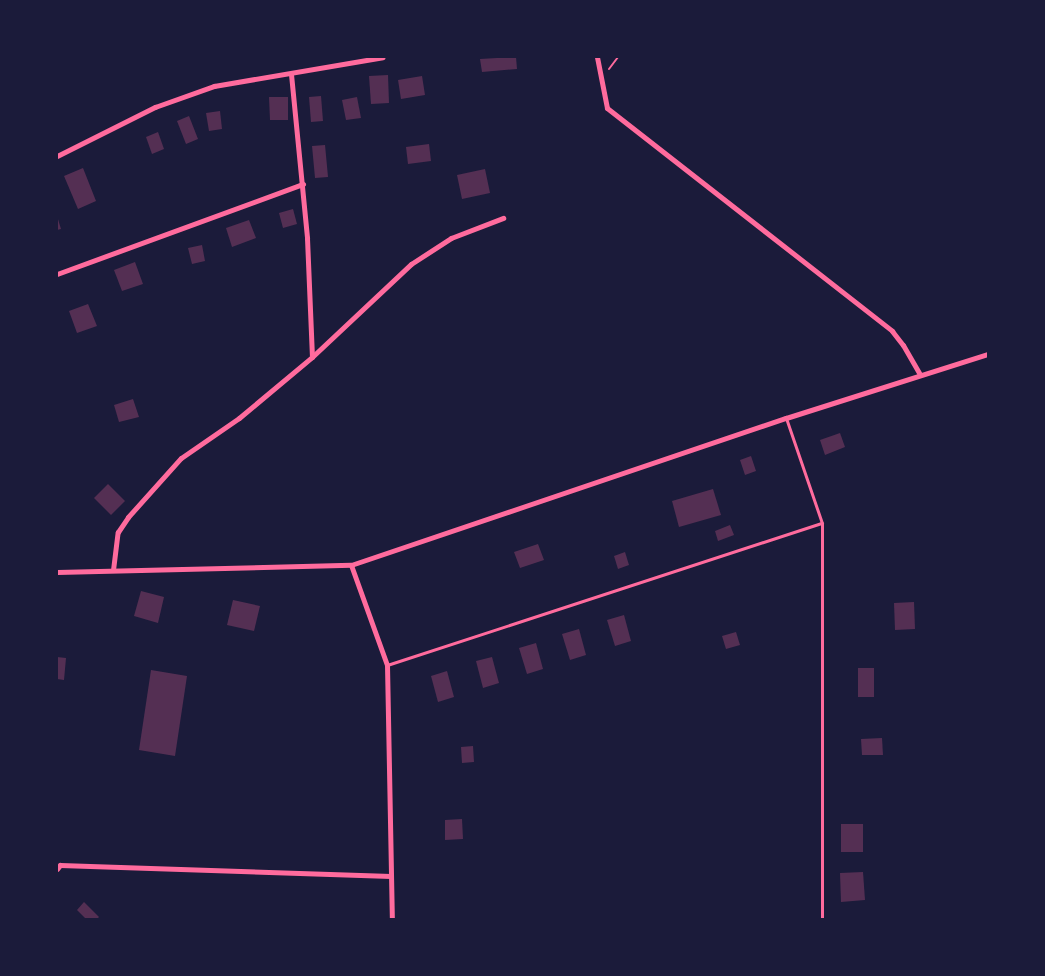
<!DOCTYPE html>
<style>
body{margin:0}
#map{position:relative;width:1045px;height:976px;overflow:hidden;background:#1b1b3a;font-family:Ubuntu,sans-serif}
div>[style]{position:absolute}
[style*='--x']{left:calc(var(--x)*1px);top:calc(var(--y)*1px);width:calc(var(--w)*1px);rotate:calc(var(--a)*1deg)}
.building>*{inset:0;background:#542f53}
.path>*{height:2px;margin:-1px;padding:0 1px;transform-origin:1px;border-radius:1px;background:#ff6b9d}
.service>*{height:3px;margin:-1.5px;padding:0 1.5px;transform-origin:1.5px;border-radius:1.5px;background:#ff6b9d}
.minor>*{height:5px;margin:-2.5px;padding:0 2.5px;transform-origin:2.5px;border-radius:2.5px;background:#ff6b9d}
span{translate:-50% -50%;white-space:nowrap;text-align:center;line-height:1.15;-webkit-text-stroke:5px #1b1b3a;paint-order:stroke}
.frame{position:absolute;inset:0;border:58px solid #1b1b3a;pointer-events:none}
</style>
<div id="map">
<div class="building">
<i style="clip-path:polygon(516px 57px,517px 69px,482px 72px,480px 59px)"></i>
<i style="clip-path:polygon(388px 75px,389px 103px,371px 104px,369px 76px)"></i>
<i style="clip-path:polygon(422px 76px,425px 95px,401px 99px,398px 80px)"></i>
<i style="clip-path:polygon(321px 96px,323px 121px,311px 122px,309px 97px)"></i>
<i style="clip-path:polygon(269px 97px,288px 97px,288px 120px,270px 120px)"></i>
<i style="clip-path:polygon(357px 97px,361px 118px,346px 120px,342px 100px)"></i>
<i style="clip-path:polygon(220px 111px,222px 129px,209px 131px,206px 113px)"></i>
<i style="clip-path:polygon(189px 116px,198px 139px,186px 144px,177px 121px)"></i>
<i style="clip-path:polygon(158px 132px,164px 149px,152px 154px,146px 137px)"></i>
<i style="clip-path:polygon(429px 144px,431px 161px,408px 164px,406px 147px)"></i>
<i style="clip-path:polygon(325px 145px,328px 177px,315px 178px,312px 146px)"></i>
<i style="clip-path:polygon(83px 168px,96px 201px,78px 209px,64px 176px)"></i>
<i style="clip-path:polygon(485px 169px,490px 193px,462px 199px,457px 175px)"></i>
<i style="clip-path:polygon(293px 209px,297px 224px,283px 228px,279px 213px)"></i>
<i style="clip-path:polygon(57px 216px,61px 229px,57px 230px)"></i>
<i style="clip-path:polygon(249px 220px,256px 238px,232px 247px,226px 228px)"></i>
<i style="clip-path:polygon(202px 245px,205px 261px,192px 264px,188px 248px)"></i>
<i style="clip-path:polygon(135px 262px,143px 284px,122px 291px,114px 270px)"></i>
<i style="clip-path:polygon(88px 304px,97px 326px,77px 333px,69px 311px)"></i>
<i style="clip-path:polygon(133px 399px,139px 417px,119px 422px,114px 405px)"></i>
<i style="clip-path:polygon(840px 433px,845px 447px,825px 455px,820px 440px)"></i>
<i style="clip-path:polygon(751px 456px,756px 471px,745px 475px,740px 460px)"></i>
<i style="clip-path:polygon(108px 484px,125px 501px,111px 515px,94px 498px)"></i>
<i style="clip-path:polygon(713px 489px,721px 515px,679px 527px,672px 501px)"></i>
<i style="clip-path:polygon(730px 525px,734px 535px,718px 541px,715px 531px)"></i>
<i style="clip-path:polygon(538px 544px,544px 560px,520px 568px,514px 552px)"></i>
<i style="clip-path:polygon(625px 552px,629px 565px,618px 569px,614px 556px)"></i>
<i style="clip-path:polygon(141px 591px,164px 597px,158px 623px,134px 616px)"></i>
<i style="clip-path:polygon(233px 600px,260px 606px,254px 631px,227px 625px)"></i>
<i style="clip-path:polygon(914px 602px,915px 629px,895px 630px,894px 603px)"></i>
<i style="clip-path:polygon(624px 615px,631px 641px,615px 646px,607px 620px)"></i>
<i style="clip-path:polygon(579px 629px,586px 655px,570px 660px,562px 634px)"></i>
<i style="clip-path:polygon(736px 632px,740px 645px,726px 649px,722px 636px)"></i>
<i style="clip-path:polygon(536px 643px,543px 669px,527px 674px,519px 648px)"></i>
<i style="clip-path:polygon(57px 657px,66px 658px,64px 680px,57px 679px)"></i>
<i style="clip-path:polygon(492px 657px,499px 683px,483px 688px,476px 661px)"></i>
<i style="clip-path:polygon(858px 668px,874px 668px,874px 697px,858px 697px)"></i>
<i style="clip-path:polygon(151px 670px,187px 676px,175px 756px,139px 750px)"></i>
<i style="clip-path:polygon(447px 671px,454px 697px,438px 702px,431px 676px)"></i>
<i style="clip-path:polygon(882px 738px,883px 755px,862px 755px,861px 739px)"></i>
<i style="clip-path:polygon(473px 746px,474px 762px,462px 763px,461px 747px)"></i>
<i style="clip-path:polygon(462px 819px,463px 839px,445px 840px,445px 820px)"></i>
<i style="clip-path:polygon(841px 824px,863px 824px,863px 852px,841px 852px)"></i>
<i style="clip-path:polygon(863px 872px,865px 900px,841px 902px,840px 873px)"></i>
<i style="clip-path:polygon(84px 902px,99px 917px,97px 919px,86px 919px,77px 910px)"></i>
</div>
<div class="path">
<i style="--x:609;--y:69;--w:15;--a:-53"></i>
</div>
<div class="service">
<i style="--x:786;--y:418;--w:111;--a:71.1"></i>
<i style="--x:822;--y:523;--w:396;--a:90"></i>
<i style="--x:387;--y:665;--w:457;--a:-18.1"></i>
</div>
<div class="minor">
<i style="--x:597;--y:57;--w:52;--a:78.9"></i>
<i style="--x:607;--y:108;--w:362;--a:38"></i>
<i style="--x:892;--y:331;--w:18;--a:52"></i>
<i style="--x:903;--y:345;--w:34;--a:60"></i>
<i style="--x:291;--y:74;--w:165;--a:84.4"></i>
<i style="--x:307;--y:238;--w:119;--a:87.6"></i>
<i style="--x:57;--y:156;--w:110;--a:-26.6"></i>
<i style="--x:155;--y:107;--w:63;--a:-19.6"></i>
<i style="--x:214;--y:86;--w:171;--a:-9.7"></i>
<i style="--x:57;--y:274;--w:262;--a:-20.1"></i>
<i style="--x:351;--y:565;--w:106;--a:70.2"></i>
<i style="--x:387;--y:665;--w:254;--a:88.9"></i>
<i style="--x:113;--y:570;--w:38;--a:-83"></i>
<i style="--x:118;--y:532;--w:18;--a:-56"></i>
<i style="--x:128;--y:517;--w:79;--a:-48.1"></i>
<i style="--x:181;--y:458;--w:70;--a:-34.6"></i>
<i style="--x:239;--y:418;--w:95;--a:-39.9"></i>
<i style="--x:312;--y:357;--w:136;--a:-43.2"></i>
<i style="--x:411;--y:264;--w:48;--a:-33"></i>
<i style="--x:451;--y:238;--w:56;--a:-21"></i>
<i style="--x:57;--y:572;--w:294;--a:-1.4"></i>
<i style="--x:351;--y:565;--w:459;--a:-18.7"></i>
<i style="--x:786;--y:418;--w:212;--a:-17.6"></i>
<i style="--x:57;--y:869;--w:5;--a:-53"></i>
<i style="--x:60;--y:865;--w:331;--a:1.9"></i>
</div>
<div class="frame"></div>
</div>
